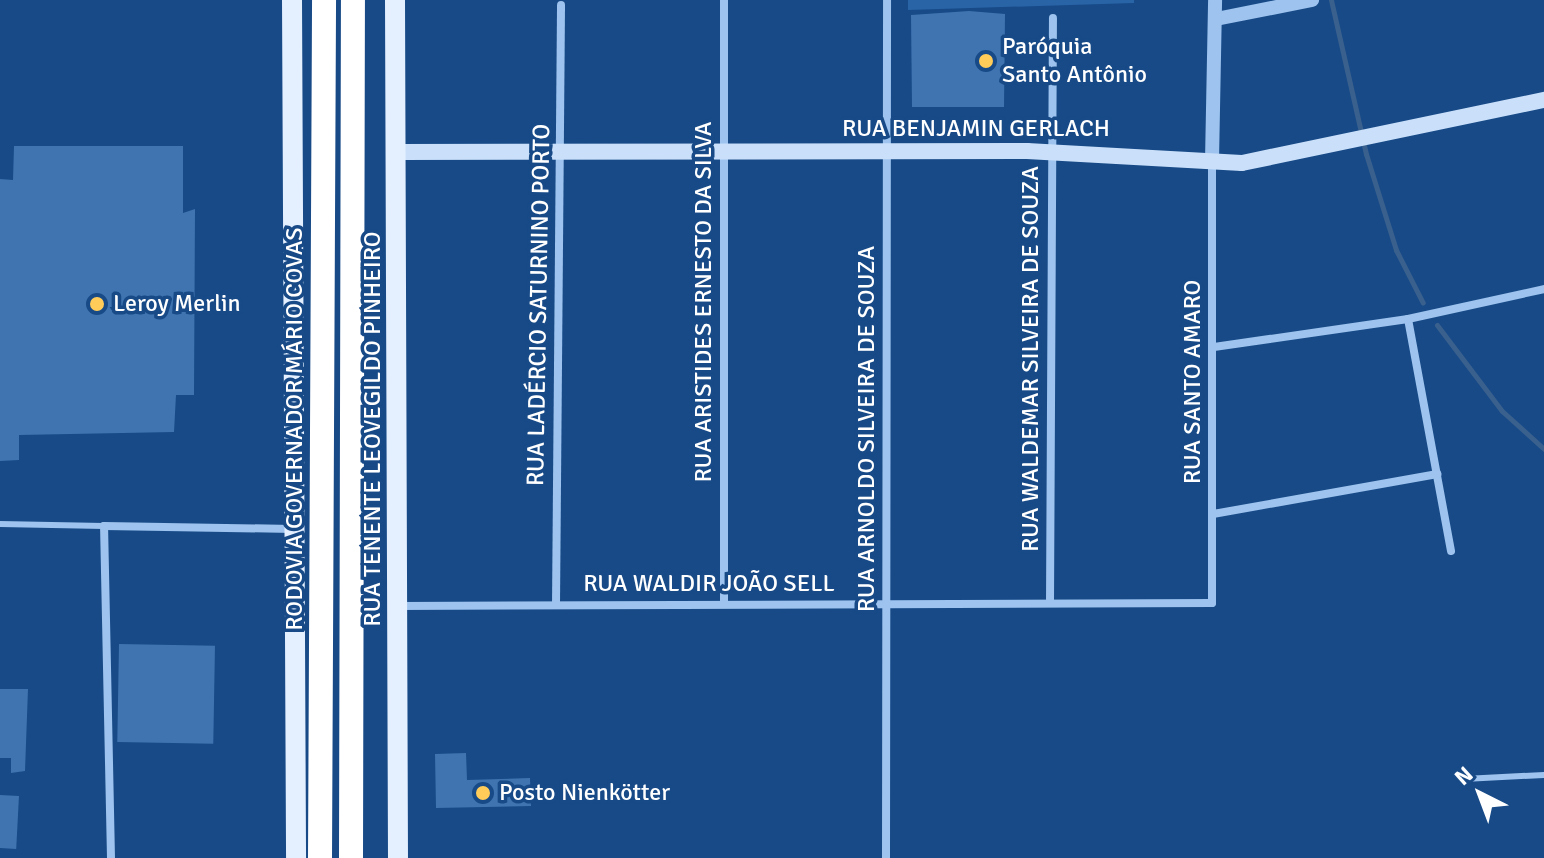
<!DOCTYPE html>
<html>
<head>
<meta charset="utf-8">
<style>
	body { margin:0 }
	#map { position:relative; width:1544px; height:858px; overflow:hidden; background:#174a87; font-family:Signika,sans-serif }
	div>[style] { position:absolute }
	.green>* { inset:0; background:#2964a6 }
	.stream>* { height:5px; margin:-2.5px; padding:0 2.5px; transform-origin:2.5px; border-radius:2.5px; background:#3a608d }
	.building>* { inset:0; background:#3f74b1; transform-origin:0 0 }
	.service>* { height:6px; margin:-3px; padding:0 3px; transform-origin:3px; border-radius:3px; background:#9dc3ee }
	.minor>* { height:8px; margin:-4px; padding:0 4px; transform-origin:4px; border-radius:4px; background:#9dc3ee }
	.tertiary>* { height:14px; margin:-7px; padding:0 7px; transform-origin:7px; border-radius:7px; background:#9dc3ee }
	.secondary>* { height:16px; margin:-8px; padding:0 8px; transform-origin:8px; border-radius:8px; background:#cae0fa }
	.primary>* { height:20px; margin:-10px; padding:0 10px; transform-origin:10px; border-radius:10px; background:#e4efff }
	.motorway>* { height:24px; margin:-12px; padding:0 12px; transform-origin:12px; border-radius:12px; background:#fff }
	.dots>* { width:22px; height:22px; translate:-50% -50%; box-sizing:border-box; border:4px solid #174a87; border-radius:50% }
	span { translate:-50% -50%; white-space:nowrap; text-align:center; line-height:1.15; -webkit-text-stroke:7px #174a87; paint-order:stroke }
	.poi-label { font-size:24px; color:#fff }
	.left { translate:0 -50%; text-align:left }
	.street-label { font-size:24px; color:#fff }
	.north { position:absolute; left:1440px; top:754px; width:80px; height:80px; -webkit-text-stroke:6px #174a87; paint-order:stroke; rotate:318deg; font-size:22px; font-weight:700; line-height:32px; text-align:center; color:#fff }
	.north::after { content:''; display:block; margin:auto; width:28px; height:36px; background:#fff; clip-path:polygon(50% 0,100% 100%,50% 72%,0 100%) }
</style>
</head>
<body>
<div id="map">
	<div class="green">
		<div style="clip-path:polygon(908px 0,1134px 0,1134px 3px,908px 10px)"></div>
	</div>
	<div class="stream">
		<div style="left:1331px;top:0;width:158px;rotate:77.2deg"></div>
		<div style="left:1366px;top:154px;width:101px;rotate:72.6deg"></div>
		<div style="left:1396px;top:250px;width:59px;rotate:63deg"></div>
		<div style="left:1437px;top:325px;width:108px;rotate:52.9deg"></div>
		<div style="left:1502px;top:411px;width:57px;rotate:42.1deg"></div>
	</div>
	<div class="building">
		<div style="clip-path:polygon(969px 11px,1005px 14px,1004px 107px,912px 107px,911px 15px)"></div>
		<div style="clip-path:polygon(14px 146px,183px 146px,183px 213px,195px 209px,194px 395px,176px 395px,174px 432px,19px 435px,19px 460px,0 461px,0 179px,13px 180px)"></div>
		<div style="left:119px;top:644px;width:96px;height:98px;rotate:1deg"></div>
		<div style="clip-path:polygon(0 689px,28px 689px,25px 771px,11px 773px,11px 758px,0 758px)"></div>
		<div style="clip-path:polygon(466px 753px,467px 780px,530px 778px,531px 806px,436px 808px,435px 754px)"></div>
		<div style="left:0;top:795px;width:19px;height:53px;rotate:3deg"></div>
	</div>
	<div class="service">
		<div style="left:0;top:524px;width:104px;rotate:1.1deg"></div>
		<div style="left:1464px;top:779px;width:80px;rotate:-2.9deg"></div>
	</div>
	<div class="minor">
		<div style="left:724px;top:0;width:604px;rotate:90deg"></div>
		<div style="left:1408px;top:319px;width:236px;rotate:79.5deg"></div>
		<div style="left:1214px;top:347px;width:196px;rotate:-8.2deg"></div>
		<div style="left:1408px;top:319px;width:139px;rotate:-12.4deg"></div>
		<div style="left:1213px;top:514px;width:228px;rotate:-10.1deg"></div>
		<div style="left:1050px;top:603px;width:585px;rotate:-89.71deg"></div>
		<div style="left:556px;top:605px;width:600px;rotate:-89.52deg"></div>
		<div style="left:399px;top:606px;width:813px;rotate:-0.21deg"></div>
		<div style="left:1212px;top:603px;width:442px;rotate:-90deg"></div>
		<div style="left:111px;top:858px;width:332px;rotate:-91.2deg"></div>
		<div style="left:104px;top:526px;width:189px;rotate:0.9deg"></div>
		<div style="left:886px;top:858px;width:858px;rotate:-89.93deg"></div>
	</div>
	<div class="tertiary">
		<div style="left:1216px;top:19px;width:98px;rotate:-11.2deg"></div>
		<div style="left:1212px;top:161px;width:161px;rotate:-88.9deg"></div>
	</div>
	<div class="secondary">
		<div style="left:399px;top:152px;width:628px;rotate:-0.09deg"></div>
		<div style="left:1027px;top:151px;width:215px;rotate:3.2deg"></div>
		<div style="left:1242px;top:163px;width:309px;rotate:-11.8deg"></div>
	</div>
	<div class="primary">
		<div style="left:292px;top:0;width:858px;rotate:89.73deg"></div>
		<div style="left:395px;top:0;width:858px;rotate:89.8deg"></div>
	</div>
	<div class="motorway">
		<div style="left:320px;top:858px;width:858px;rotate:-89.73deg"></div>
		<div style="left:351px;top:858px;width:858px;rotate:-89.87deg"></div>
	</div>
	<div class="dots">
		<div style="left:986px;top:61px;background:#ffcc5a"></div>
		<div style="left:97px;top:304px;background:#ffcc5a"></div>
		<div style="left:483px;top:793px;background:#ffcc5a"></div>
	</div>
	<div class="poi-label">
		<span class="left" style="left:1002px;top:61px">Paróquia<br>Santo Antônio</span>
		<span class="left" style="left:113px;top:304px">Leroy Merlin</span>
		<span class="left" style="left:499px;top:793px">Posto Nienkötter</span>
	</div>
	<div class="street-label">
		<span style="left:976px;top:129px">RUA BENJAMIN GERLACH</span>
		<span style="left:704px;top:302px;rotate:-90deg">RUA ARISTIDES ERNESTO DA SILVA</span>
		<span style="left:539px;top:305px;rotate:-89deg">RUA LADÉRCIO SATURNINO PORTO</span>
		<span style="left:1031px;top:359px;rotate:-90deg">RUA WALDEMAR SILVEIRA DE SOUZA</span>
		<span style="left:1193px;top:382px;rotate:-90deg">RUA SANTO AMARO</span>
		<span style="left:295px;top:429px;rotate:-90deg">RODOVIA GOVERNADOR MÁRIO COVAS</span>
		<span style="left:373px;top:429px;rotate:-90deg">RUA TENENTE LEOVEGILDO PINHEIRO</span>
		<span style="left:867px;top:429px;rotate:-90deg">RUA ARNOLDO SILVEIRA DE SOUZA</span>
		<span style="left:709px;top:584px">RUA WALDIR JOÃO SELL</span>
	</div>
	<div class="north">N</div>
</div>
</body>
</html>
